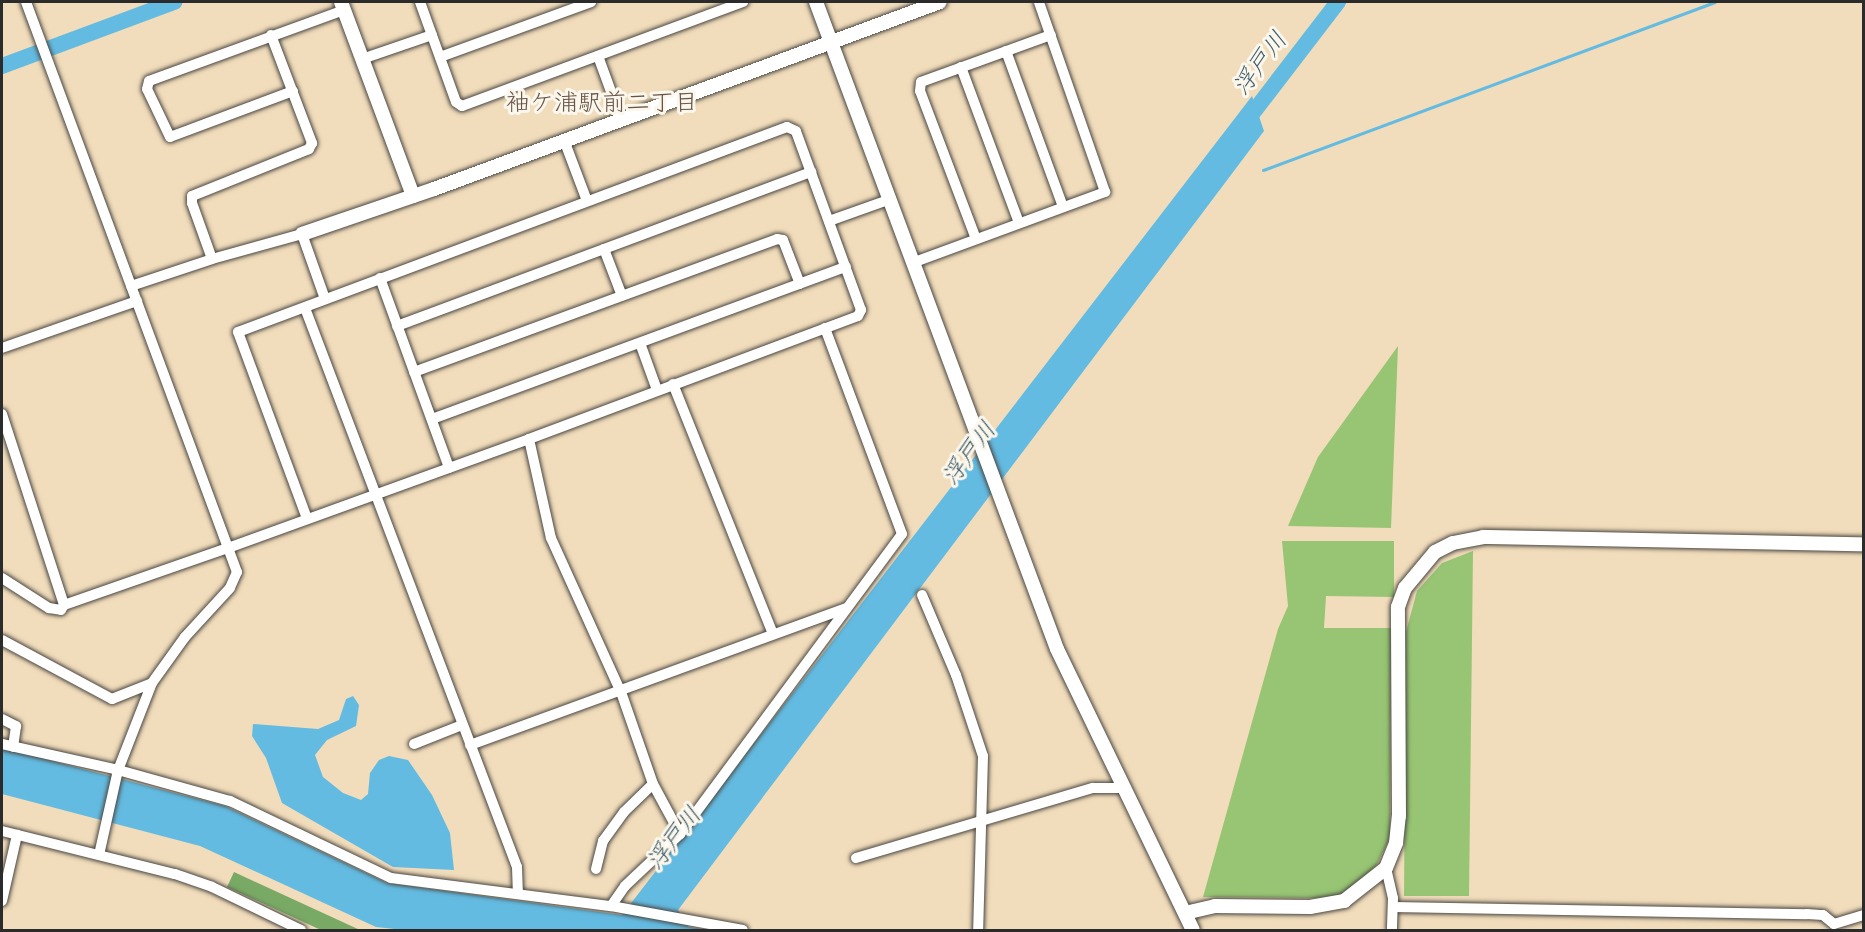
<!DOCTYPE html>
<html>
<head>
<meta charset="utf-8">
<style>
	body { margin:0 }
	#map { position:relative; width:1865px; height:932px; overflow:hidden; background:#f1dcbb; font-family:Mynerve,"Klee One",sans-serif }
	div>[style] { position:absolute }
	.green>* { inset:0; background:#97c573 }
	.forest>* { inset:0; background:#79aa65 }
	.water>* { inset:0; background:#64bbe1 }
	.stream>* { height:3px; margin:-1.5px; padding:0 1.5px; transform-origin:1.5px; border-radius:1.5px; background:#64bbe1 }
	.river>* { height:16px; margin:-8px; padding:0 8px; transform-origin:8px; border-radius:8px; background:#64bbe1 }
	.roads { filter:drop-shadow(0 0 2px #494641) drop-shadow(0 0 2px #494641) }
	.minor>* { height:10px; margin:-5px; padding:0 5px; transform-origin:5px; border-radius:5px; background:#fff }
	.tertiary>* { height:14px; margin:-7px; padding:0 7px; transform-origin:7px; border-radius:7px; background:#fff }
	span { translate:-50% -50%; white-space:nowrap; text-align:center; line-height:1.15; -webkit-text-stroke:6px #fbf7ec; paint-order:stroke }
	.water-label { font-size:24px; color:#3f5d6b; font-style:italic }
	.neighbourhood-label { font-size:24px; color:#685546 }
	.frame { position:absolute; inset:0; border:3px solid #2b2b2b; pointer-events:none }
</style>
</head>
<body>
<div id="map">
	<div class="green">
		<div style="clip-path:polygon(1398px 346px,1391px 528px,1288px 526px,1318px 457px)"></div>
		<div style="clip-path:polygon(1282px 541px,1394px 541px,1394px 597px,1326px 596px,1324px 628px,1391px 628px,1390px 838px,1376px 866px,1346px 894px,1317px 898px,1203px 897px,1278px 629px,1288px 606px)"></div>
		<div style="clip-path:polygon(1473px 551px,1469px 896px,1404px 896px,1406px 632px,1417px 591px,1442px 563px)"></div>
	</div>
	<div class="forest">
		<div style="clip-path:polygon(234px 872px,360px 930px,321px 930px,227px 887px)"></div>
	</div>
	<div class="water">
		<div style="clip-path:polygon(1252px 96px,1264px 131px,678px 910px,689px 927px,709px 930px,404px 930px,376px 927px,200px 846px,2px 794px,2px 748px,225px 806px,387px 883px,622px 915px)"></div>
		<div style="clip-path:polygon(353px 696px,359px 705px,356px 726px,327px 740px,315px 755px,323px 777px,343px 793px,361px 800px,368px 794px,370px 773px,379px 760px,389px 756px,408px 760px,432px 795px,450px 833px,454px 870px,393px 867px,282px 803px,266px 758px,252px 736px,253px 724px,318px 729px,339px 720px,346px 699px)"></div>
	</div>
	<div class="stream">
		<div style="left:1263px;top:170px;width:482px;rotate:-20.4deg"></div>
	</div>
	<div class="river">
		<div style="left:2px;top:66px;width:184px;rotate:-20.4deg"></div>
		<div style="left:1242px;top:127px;width:158px;rotate:-52.5deg"></div>
	</div>
	<div class="roads">
		<div class="minor">
			<div style="left:26px;top:2px;width:608px;rotate:69.69deg"></div>
			<div style="left:237px;top:572px;width:17px;rotate:114deg"></div>
			<div style="left:230px;top:588px;width:67px;rotate:132.6deg"></div>
			<div style="left:185px;top:637px;width:57px;rotate:125.7deg"></div>
			<div style="left:152px;top:683px;width:93px;rotate:111.3deg"></div>
			<div style="left:118px;top:770px;width:87px;rotate:102.6deg"></div>
			<div style="left:420px;top:2px;width:106px;rotate:70.2deg"></div>
			<div style="left:456px;top:102px;width:7px;rotate:34deg"></div>
			<div style="left:462px;top:106px;width:300px;rotate:-20.3deg"></div>
			<div style="left:271px;top:35px;width:116px;rotate:69.2deg"></div>
			<div style="left:312px;top:143px;width:7px;rotate:117deg"></div>
			<div style="left:309px;top:149px;width:126px;rotate:158.1deg"></div>
			<div style="left:192px;top:196px;width:7px;rotate:90deg"></div>
			<div style="left:192px;top:203px;width:59px;rotate:70.3deg"></div>
			<div style="left:212px;top:259px;width:93px;rotate:-15.5deg"></div>
			<div style="left:302px;top:234px;width:69px;rotate:70.5deg"></div>
			<div style="left:1006px;top:51px;width:166px;rotate:69.9deg"></div>
			<div style="left:598px;top:56px;width:67px;rotate:69.9deg"></div>
			<div style="left:440px;top:57px;width:161px;rotate:-20deg"></div>
			<div style="left:362px;top:59px;width:74px;rotate:-18.9deg"></div>
			<div style="left:961px;top:67px;width:166px;rotate:69.6deg"></div>
			<div style="left:293px;top:91px;width:131px;rotate:159.5deg"></div>
			<div style="left:170px;top:137px;width:53px;rotate:-115.6deg"></div>
			<div style="left:147px;top:89px;width:8px;rotate:-76deg"></div>
			<div style="left:149px;top:81px;width:208px;rotate:-20deg"></div>
			<div style="left:564px;top:140px;width:65px;rotate:69.3deg"></div>
			<div style="left:829px;top:221px;width:63px;rotate:-19.6deg"></div>
			<div style="left:976px;top:239px;width:158px;rotate:-110.7deg"></div>
			<div style="left:920px;top:91px;width:9px;rotate:-84deg"></div>
			<div style="left:921px;top:82px;width:138px;rotate:-19.9deg"></div>
			<div style="left:604px;top:249px;width:50px;rotate:69deg"></div>
			<div style="left:912px;top:263px;width:206px;rotate:-20.2deg"></div>
			<div style="left:1105px;top:192px;width:201px;rotate:-109.2deg"></div>
			<div style="left:380px;top:278px;width:202px;rotate:70deg"></div>
			<div style="left:131px;top:286px;width:85px;rotate:-18.4deg"></div>
			<div style="left:305px;top:308px;width:598px;rotate:69.23deg"></div>
			<div style="left:517px;top:867px;width:27px;rotate:88deg"></div>
			<div style="left:397px;top:326px;width:442px;rotate:-20.4deg"></div>
			<div style="left:640px;top:343px;width:50px;rotate:70.1deg"></div>
			<div style="left:2px;top:348px;width:143px;rotate:-19.2deg"></div>
			<div style="left:414px;top:372px;width:387px;rotate:-20.1deg"></div>
			<div style="left:777px;top:239px;width:6px;rotate:9deg"></div>
			<div style="left:783px;top:240px;width:47px;rotate:68.9deg"></div>
			<div style="left:673px;top:384px;width:269px;rotate:68.2deg"></div>
			<div style="left:2px;top:414px;width:201px;rotate:72deg"></div>
			<div style="left:432px;top:419px;width:441px;rotate:-20.2deg"></div>
			<div style="left:529px;top:439px;width:101px;rotate:77.5deg"></div>
			<div style="left:551px;top:538px;width:169px;rotate:65.6deg"></div>
			<div style="left:621px;top:692px;width:97px;rotate:70.8deg"></div>
			<div style="left:653px;top:784px;width:57px;rotate:61.6deg"></div>
			<div style="left:2px;top:578px;width:56px;rotate:32.6deg"></div>
			<div style="left:49px;top:608px;width:12px;rotate:9deg"></div>
			<div style="left:61px;top:610px;width:6px;rotate:-59deg"></div>
			<div style="left:64px;top:605px;width:174px;rotate:-19.2deg"></div>
			<div style="left:228px;top:548px;width:320px;rotate:-19.9deg"></div>
			<div style="left:529px;top:439px;width:351px;rotate:-20.5deg"></div>
			<div style="left:858px;top:316px;width:7px;rotate:-63deg"></div>
			<div style="left:861px;top:310px;width:190px;rotate:-110deg"></div>
			<div style="left:796px;top:131px;width:10px;rotate:-156deg"></div>
			<div style="left:787px;top:127px;width:586px;rotate:159.52deg"></div>
			<div style="left:238px;top:332px;width:199px;rotate:69.7deg"></div>
			<div style="left:922px;top:595px;width:87px;rotate:67deg"></div>
			<div style="left:956px;top:675px;width:85px;rotate:71.6deg"></div>
			<div style="left:983px;top:756px;width:174px;rotate:91.6deg"></div>
			<div style="left:2px;top:640px;width:125px;rotate:28.2deg"></div>
			<div style="left:112px;top:699px;width:43px;rotate:-21.8deg"></div>
			<div style="left:2px;top:719px;width:16px;rotate:27deg"></div>
			<div style="left:16px;top:726px;width:21px;rotate:98deg"></div>
			<div style="left:2px;top:744px;width:119px;rotate:12.6deg"></div>
			<div style="left:118px;top:770px;width:116px;rotate:15.5deg"></div>
			<div style="left:230px;top:801px;width:178px;rotate:25.6deg"></div>
			<div style="left:391px;top:878px;width:222px;rotate:7.3deg"></div>
			<div style="left:611px;top:906px;width:134px;rotate:10.3deg"></div>
			<div style="left:414px;top:744px;width:52px;rotate:-21.6deg"></div>
			<div style="left:470px;top:745px;width:400px;rotate:-20deg"></div>
			<div style="left:2px;top:831px;width:178px;rotate:14deg"></div>
			<div style="left:175px;top:874px;width:39px;rotate:19deg"></div>
			<div style="left:212px;top:887px;width:99px;rotate:25.8deg"></div>
			<div style="left:856px;top:858px;width:247px;rotate:-16.5deg"></div>
			<div style="left:1093px;top:788px;width:30px"></div>
			<div style="left:1386px;top:868px;width:31px;rotate:77deg"></div>
			<div style="left:1393px;top:898px;width:32px;rotate:92deg"></div>
			<div style="left:596px;top:869px;width:29px;rotate:-76deg"></div>
			<div style="left:603px;top:841px;width:36px;rotate:-54deg"></div>
			<div style="left:624px;top:812px;width:40px;rotate:-44deg"></div>
			<div style="left:2px;top:901px;width:68px;rotate:-77.2deg"></div>
			<div style="left:611px;top:906px;width:24px;rotate:-55deg"></div>
			<div style="left:625px;top:886px;width:76px;rotate:-43.4deg"></div>
			<div style="left:680px;top:834px;width:373px;rotate:-53.5deg"></div>
			<div style="left:902px;top:534px;width:220px;rotate:-110.5deg"></div>
			<div style="left:1393px;top:907px;width:414px;rotate:1deg"></div>
			<div style="left:1807px;top:914px;width:16px;rotate:4deg"></div>
			<div style="left:1823px;top:915px;width:14px;rotate:39deg"></div>
			<div style="left:1834px;top:924px;width:31px;rotate:-17deg"></div>
		</div>
		<div class="tertiary">
			<div style="left:341px;top:2px;width:207px;rotate:69.6deg"></div>
			<div style="left:816px;top:2px;width:690px;rotate:69.57deg"></div>
			<div style="left:1057px;top:649px;width:312px;rotate:64.2deg"></div>
			<div style="left:302px;top:234px;width:139px;rotate:-18.8deg"></div>
			<div style="left:434px;top:189px;width:539px;rotate:-20.28deg"></div>
			<div style="left:1185px;top:913px;width:31px;rotate:-13deg"></div>
			<div style="left:1215px;top:906px;width:95px;rotate:0.6deg"></div>
			<div style="left:1310px;top:907px;width:35px;rotate:-10deg"></div>
			<div style="left:1344px;top:901px;width:53px;rotate:-38.2deg"></div>
			<div style="left:1386px;top:868px;width:27px;rotate:-68deg"></div>
			<div style="left:1396px;top:843px;width:27px;rotate:-84deg"></div>
			<div style="left:1399px;top:816px;width:209px;rotate:-90.3deg"></div>
			<div style="left:1398px;top:607px;width:20px;rotate:-70deg"></div>
			<div style="left:1405px;top:588px;width:47px;rotate:-50.2deg"></div>
			<div style="left:1435px;top:552px;width:20px;rotate:-27deg"></div>
			<div style="left:1453px;top:543px;width:31px;rotate:-11deg"></div>
			<div style="left:1483px;top:537px;width:381px;rotate:1.1deg"></div>
		</div>
	</div>
	<div class="water-label">
		<span style="left:1261px;top:64px;rotate:-53deg">浮戸川</span>
		<span style="left:970px;top:454px;rotate:-53deg">浮戸川</span>
		<span style="left:675px;top:839px;rotate:-52deg">浮戸川</span>
	</div>
	<div class="neighbourhood-label">
		<span style="left:602px;top:104px">袖ケ浦駅前二丁目</span>
	</div>
	<div class="frame"></div>
</div>
</body>
</html>
